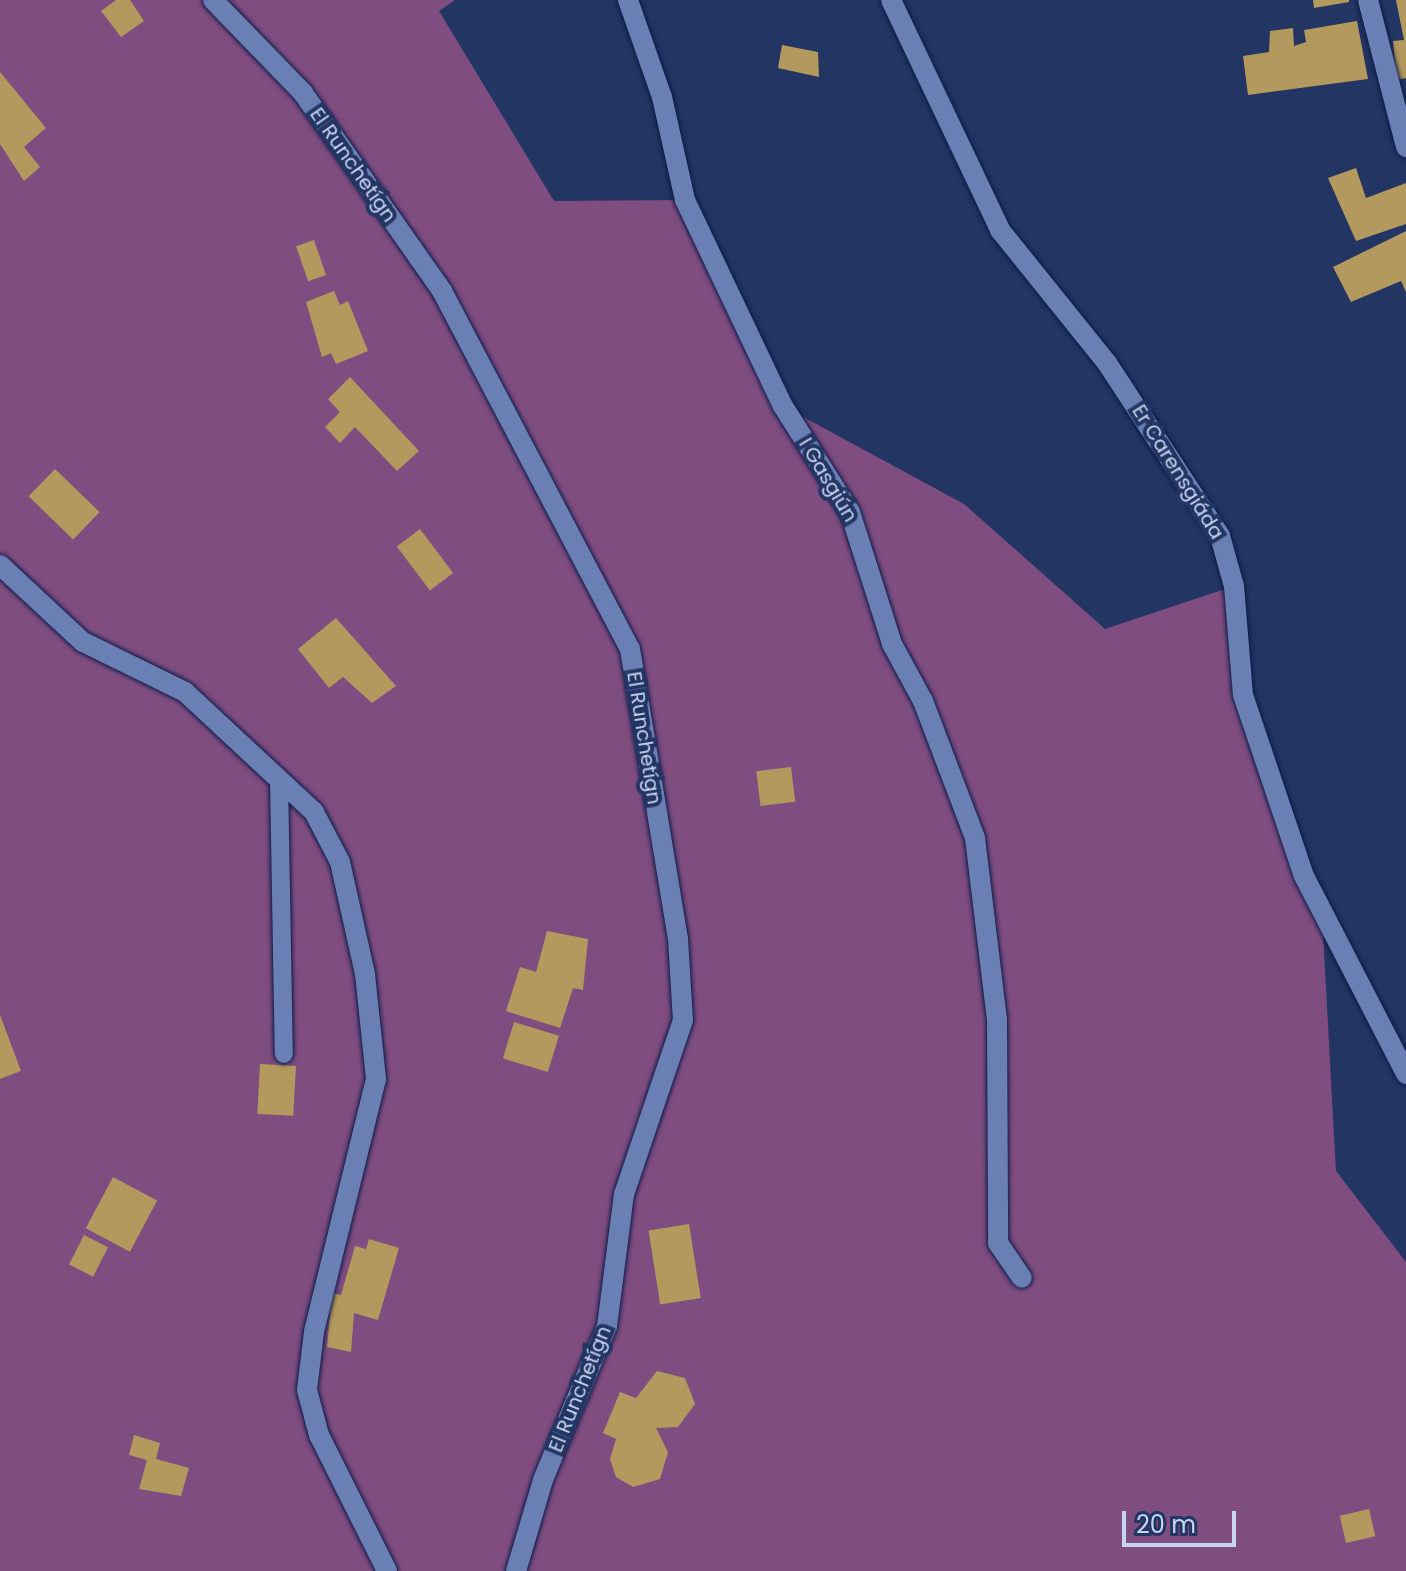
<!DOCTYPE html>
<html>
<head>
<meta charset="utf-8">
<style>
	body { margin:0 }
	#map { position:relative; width:1406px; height:1571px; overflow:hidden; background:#233563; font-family:Poppins,sans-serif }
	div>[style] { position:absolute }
	.green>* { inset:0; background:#804d81 }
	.building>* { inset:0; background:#b3995d; transform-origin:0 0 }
	.roads { filter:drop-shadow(0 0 2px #0c1b46) drop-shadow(0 0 2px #0c1b46) }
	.service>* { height:18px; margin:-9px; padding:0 9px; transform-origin:9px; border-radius:9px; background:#6a80b4 }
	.minor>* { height:20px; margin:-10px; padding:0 10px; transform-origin:10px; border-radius:10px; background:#6a80b4 }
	span { translate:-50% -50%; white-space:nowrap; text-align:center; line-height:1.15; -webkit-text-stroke:8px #233563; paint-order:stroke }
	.street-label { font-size:20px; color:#c8d5f1 }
	.scale { position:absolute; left:1122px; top:1511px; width:114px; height:36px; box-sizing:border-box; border:4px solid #c8d5f1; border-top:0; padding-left:10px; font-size:24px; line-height:28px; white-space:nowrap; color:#c8d5f1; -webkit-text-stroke:6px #233563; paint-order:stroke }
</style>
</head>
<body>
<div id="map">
	<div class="green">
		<div style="clip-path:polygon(0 0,455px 0,439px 11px,554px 201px,685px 200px,783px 406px,964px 504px,1105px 629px,1234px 586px,1238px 669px,1322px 915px,1336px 1171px,1406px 1262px,1406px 1571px,0 1571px)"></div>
	</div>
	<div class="building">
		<div style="clip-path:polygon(116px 0,130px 0,144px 21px,121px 37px,101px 11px)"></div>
		<div style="clip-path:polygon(1313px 0,1349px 0,1349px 2px,1314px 8px)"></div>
		<div style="clip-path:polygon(1396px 0,1406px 0,1406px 78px,1396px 80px,1393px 41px,1404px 40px)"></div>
		<div style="clip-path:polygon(1357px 21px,1368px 79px,1248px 95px,1243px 56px,1269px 52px,1270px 31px,1293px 28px,1294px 46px,1306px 42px,1304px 30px)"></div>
		<div style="clip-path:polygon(782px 45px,818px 52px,819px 77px,778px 68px)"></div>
		<div style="clip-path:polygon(0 72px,46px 128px,24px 147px,40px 167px,24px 181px,0 144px)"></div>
		<div style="clip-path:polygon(1356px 168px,1366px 198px,1406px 183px,1406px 224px,1356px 241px,1328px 178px)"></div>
		<div style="clip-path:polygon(1406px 231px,1406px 292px,1401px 281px,1351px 302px,1333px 267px)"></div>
		<div style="left:314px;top:240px;width:37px;height:19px;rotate:71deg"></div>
		<div style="clip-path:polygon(334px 291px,340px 305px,348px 301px,368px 351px,336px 364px,331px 353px,322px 357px,306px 302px)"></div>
		<div style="clip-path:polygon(350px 377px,419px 451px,397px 471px,355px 427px,340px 443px,325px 427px,340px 412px,328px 399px)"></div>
		<div style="left:55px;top:469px;width:62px;height:38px;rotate:44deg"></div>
		<div style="left:420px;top:529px;width:55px;height:29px;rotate:53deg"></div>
		<div style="clip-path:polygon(336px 618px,396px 686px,372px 703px,343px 677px,329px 688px,298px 649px)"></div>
		<div style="left:791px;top:767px;width:35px;height:35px;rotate:83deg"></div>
		<div style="clip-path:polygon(547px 931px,588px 939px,583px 990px,573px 988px,560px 1028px,506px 1011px,520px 967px,536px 972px)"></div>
		<div style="clip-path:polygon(0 1015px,21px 1071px,0 1079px)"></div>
		<div style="left:514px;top:1022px;width:47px;height:38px;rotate:17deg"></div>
		<div style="left:260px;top:1064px;width:36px;height:50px;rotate:3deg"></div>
		<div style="left:113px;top:1177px;width:50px;height:58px;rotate:28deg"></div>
		<div style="left:689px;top:1224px;width:75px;height:41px;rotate:81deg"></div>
		<div style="left:84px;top:1235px;width:27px;height:33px;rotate:27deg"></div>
		<div style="clip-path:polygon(369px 1239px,399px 1248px,378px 1320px,354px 1313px,351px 1352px,327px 1347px,332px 1293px,341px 1295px,355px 1246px,366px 1249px)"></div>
		<div style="clip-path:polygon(657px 1371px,685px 1378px,695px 1404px,678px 1427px,656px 1428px,668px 1452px,660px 1479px,633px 1487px,616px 1477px,610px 1459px,616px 1439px,603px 1433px,620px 1392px,636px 1398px)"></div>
		<div style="clip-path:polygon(134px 1435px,160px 1443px,156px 1459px,189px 1468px,181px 1496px,139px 1489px,147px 1460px,129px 1455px)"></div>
		<div style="left:1369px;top:1509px;width:28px;height:30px;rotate:77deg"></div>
	</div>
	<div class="roads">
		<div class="service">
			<div style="left:279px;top:779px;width:275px;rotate:89deg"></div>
		</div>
		<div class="minor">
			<div style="left:213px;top:0;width:129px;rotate:45.9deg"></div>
			<div style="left:303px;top:93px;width:242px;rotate:54.9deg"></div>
			<div style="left:442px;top:291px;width:404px;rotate:62.3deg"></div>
			<div style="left:630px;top:649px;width:294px;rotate:80.6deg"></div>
			<div style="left:678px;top:939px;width:81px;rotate:86.5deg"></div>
			<div style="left:683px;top:1020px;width:184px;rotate:108.7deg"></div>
			<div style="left:624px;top:1194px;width:133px;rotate:97.3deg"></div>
			<div style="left:607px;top:1326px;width:167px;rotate:112.6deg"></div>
			<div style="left:543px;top:1480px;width:95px;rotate:106.5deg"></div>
			<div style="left:628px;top:0;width:103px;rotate:70.7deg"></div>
			<div style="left:662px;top:97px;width:106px;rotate:77.4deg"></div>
			<div style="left:685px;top:200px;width:228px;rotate:64.6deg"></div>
			<div style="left:783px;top:406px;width:125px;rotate:57.7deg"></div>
			<div style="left:850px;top:512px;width:139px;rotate:72.3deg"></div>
			<div style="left:892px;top:644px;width:65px;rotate:61.5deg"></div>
			<div style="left:923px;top:701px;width:147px;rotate:69.2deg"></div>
			<div style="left:975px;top:838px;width:182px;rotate:83.1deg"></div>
			<div style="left:997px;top:1019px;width:224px;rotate:89.7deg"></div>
			<div style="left:998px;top:1243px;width:42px;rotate:55.6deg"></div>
			<div style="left:891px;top:0;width:255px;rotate:64.6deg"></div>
			<div style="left:1000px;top:230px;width:171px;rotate:51.2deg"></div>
			<div style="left:1107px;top:363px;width:207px;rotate:56.8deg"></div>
			<div style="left:1220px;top:536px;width:52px;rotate:74.4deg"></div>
			<div style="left:1234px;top:586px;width:109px;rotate:85.3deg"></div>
			<div style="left:1243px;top:695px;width:191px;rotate:71.4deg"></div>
			<div style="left:1304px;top:876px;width:223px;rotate:62.7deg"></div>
			<div style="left:1368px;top:0;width:152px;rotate:75.5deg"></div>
			<div style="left:0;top:565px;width:113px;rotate:42.9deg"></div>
			<div style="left:83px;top:642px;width:114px;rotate:26.1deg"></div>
			<div style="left:185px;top:692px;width:176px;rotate:42.9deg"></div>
			<div style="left:314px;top:812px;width:56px;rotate:62.5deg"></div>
			<div style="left:340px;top:862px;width:115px;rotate:77.4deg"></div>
			<div style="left:365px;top:974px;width:106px;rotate:84deg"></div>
			<div style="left:376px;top:1079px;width:260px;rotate:103.8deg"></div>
			<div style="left:314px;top:1332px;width:58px;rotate:96.9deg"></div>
			<div style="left:307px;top:1390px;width:47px;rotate:75.1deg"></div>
			<div style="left:319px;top:1435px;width:152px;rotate:63.4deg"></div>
		</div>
	</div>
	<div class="street-label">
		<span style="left:353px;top:165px;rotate:55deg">El Runchetígn</span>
		<span style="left:1178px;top:472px;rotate:58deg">Er Carensgiáda</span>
		<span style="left:828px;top:480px;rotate:59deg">I Gasgiún</span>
		<span style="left:644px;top:738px;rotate:81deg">El Runchetígn</span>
		<span style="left:580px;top:1389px;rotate:-68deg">El Runchetígn</span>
	</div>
	<div class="scale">20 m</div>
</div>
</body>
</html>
